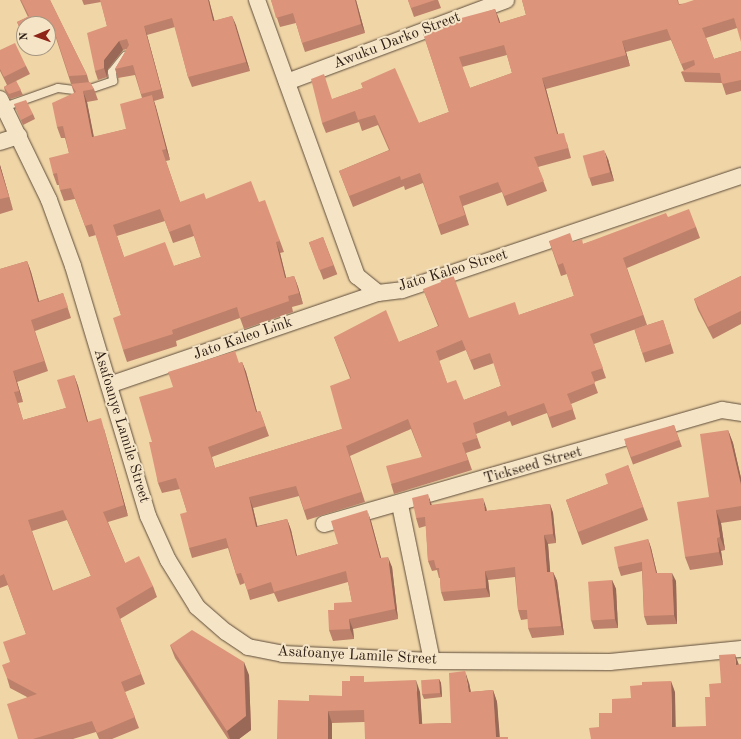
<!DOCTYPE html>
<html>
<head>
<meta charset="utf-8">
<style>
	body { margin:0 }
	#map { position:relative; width:741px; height:739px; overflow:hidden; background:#f0d5a7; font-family:"Old Standard TT",serif }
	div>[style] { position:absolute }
	.roads { filter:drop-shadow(0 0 1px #5e4d3b) drop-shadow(0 0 1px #5e4d3b) }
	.service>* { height:8px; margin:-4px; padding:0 4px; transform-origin:4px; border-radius:4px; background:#f5e4c6 }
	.minor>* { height:16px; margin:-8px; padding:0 8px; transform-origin:8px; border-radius:8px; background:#f5e4c6 }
	.wall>* { inset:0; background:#bd806a; transform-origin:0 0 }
	.shaded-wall>* { inset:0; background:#9a6856 }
	.building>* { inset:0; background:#dc957b; transform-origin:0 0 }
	span { translate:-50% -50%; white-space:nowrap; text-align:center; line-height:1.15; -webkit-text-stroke:4px #f5e4c6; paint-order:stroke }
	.street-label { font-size:15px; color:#2e2017 }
	.north { position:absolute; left:16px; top:16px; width:40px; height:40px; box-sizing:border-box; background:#f5e4c6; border:1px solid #a59680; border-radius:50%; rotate:268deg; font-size:11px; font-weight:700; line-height:16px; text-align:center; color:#2e2017 }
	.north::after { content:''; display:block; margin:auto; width:14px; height:18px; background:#8f2418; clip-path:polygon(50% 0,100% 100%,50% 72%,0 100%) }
</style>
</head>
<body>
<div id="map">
	<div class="roads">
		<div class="service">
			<div style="left:4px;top:107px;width:57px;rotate:-19.4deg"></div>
			<div style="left:58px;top:88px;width:26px;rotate:7deg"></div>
			<div style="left:84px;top:91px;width:31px;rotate:-19deg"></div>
			<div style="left:113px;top:81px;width:9px;rotate:-96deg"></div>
			<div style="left:112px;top:72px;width:21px;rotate:-51deg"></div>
		</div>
		<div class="minor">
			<div style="left:257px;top:0;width:294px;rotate:70.1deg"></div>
			<div style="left:357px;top:276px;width:27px;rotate:39deg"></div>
			<div style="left:287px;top:82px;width:234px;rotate:-20.5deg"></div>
			<div style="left:0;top:99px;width:112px;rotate:64.1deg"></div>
			<div style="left:49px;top:200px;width:70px;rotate:70deg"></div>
			<div style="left:73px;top:266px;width:261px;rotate:73.3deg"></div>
			<div style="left:148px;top:516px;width:48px;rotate:65.6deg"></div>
			<div style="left:168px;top:560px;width:55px;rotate:58.3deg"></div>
			<div style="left:197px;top:607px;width:38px;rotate:41deg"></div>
			<div style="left:226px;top:632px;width:27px;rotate:34deg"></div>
			<div style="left:248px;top:647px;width:36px;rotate:11deg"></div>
			<div style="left:283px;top:654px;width:149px;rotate:2.7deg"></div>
			<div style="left:432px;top:661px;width:178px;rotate:0.3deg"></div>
			<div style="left:610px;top:662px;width:132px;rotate:-5.7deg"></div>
			<div style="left:0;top:142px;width:20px;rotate:-18deg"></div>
			<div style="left:109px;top:385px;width:284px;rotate:-18.9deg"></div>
			<div style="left:378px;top:293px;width:24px;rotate:-7deg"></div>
			<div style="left:402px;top:290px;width:358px;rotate:-18.6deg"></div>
			<div style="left:400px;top:505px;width:159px;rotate:78.4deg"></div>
			<div style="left:324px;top:524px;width:414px;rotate:-16deg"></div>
			<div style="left:722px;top:410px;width:19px;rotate:9deg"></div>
		</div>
	</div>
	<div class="wall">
		<div style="clip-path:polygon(evenodd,20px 0,50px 0,87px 75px,89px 82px,94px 89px,98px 100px,87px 102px,94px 137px,126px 129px,142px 98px,135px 75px,118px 78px,115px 69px,127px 49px,123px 50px,108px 69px,107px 77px,98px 80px,95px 71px,107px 26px,101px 2px,84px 5px,82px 0,209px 0,214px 21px,232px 16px,250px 71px,192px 87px,188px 77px,175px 27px,147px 35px,164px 98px,154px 101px,170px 160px,166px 161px,180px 202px,206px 199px,259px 202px,280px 241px,284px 252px,280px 253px,286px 278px,294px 276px,298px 287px,303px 304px,292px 307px,293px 312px,244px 329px,240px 318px,176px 341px,177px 346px,127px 362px,123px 350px,121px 315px,96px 235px,89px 237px,75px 199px,64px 201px,60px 190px,59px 185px,57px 185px,53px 174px,69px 153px,65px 138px,61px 138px,57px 127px,74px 93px,55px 35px,48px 38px,48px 24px,24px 24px,24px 38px,17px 22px,28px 17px,20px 0,165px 221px,173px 243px,194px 236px,201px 257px,174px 266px,124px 257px,117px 236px,165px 221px)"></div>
		<div style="clip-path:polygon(271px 0,356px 0,365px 33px,305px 52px,302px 43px,296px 23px,280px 27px)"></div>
		<div style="clip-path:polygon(408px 0,438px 0,441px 8px,414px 17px)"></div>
		<div style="clip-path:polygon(evenodd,522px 0,678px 0,679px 4px,741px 0,737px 28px,706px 38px,714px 59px,741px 51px,741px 91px,726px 95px,722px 83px,685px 82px,681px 72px,684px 71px,671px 40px,626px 52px,630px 66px,546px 89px,558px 134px,567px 143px,571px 158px,538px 167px,547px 191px,507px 206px,502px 192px,463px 206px,469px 225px,441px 235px,423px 183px,405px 190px,404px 186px,353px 207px,339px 171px,389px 150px,378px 125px,362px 131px,359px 122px,326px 133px,322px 123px,333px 99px,363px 88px,361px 83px,419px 123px,449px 112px,423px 33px,495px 9px,500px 23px,526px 15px,522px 0,507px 55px,512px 73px,470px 88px,462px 67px,507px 55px)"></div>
		<div style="clip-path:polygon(0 50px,26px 66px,30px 74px,16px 81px,23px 95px,10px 99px,5px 91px,4px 87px,7px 85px,0 71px)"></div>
		<div style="clip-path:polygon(14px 104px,33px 114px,35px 119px,23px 125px)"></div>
		<div style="clip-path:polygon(608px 159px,614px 181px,592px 186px,589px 177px)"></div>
		<div style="clip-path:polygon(0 165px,13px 210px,0 214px)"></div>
		<div style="clip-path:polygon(evenodd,668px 217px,696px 227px,700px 238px,627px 268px,647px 325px,594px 344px,606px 378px,594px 382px,598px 393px,571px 404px,576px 419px,552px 428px,547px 413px,512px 426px,510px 421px,476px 434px,481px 448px,466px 453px,472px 470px,394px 494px,391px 484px,422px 457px,411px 429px,350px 456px,365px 502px,307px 520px,299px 496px,253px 508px,257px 526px,287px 519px,291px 530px,297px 556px,338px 544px,371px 521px,381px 558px,392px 567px,398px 619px,353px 629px,354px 639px,333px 641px,329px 630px,334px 610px,352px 602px,348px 582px,278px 602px,274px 593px,250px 600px,245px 583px,240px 585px,236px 574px,228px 548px,192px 558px,189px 548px,187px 512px,180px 489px,162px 493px,158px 483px,152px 442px,173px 387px,242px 362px,246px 372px,257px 412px,260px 411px,269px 436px,212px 457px,215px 468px,342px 429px,350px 378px,334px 337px,399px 342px,438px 326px,423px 289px,469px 318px,519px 315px,574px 296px,567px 274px,561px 276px,549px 241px,573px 242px,583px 244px,668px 217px,466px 350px,474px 370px,494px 363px,501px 386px,464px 400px,447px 383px,439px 361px,466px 350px)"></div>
		<div style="left:323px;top:237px;width:40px;height:15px;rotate:69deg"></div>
		<div style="clip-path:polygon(evenodd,27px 261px,31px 272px,39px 301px,63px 293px,71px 318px,35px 331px,48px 371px,17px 382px,23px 402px,18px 403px,23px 420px,66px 408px,74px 375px,78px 386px,88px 422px,104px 429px,128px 516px,108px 522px,125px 563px,153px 586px,157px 597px,120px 619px,145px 684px,125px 692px,139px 728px,112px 739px,99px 739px,96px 732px,73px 739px,18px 739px,27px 697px,10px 688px,7px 678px,10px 662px,26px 634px,8px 585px,0 588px,0 269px,27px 261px,67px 520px,91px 576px,53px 591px,32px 531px,67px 520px)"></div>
		<div style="clip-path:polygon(741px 276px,741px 324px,713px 339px,698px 310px,694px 299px)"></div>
		<div style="left:663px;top:320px;width:35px;height:30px;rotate:72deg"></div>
		<div style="left:674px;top:425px;width:23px;height:52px;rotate:70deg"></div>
		<div style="clip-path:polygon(728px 430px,733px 443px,741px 478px,741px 520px,721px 523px,725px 550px,721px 551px,723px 565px,690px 570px,685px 557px,709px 497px)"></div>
		<div style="clip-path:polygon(628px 465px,648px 520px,582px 545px,566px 500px,608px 484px)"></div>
		<div style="clip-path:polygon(431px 503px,432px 505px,486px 507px,487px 511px,550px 504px,553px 513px,556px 543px,548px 544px,550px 572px,553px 572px,557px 581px,564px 635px,532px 638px,528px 628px,528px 619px,521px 620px,518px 610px,515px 577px,488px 580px,490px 597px,444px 601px,441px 592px,440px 578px,439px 578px,437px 570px,432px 571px,428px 561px,426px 526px,419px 528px,416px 518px)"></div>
		<div style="clip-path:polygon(648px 539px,651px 548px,657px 573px,676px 581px,677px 624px,647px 625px,644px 616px,642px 571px,621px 576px,618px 567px)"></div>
		<div style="clip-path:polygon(612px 580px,616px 589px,618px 628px,594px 629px,591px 620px)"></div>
		<div style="clip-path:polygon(170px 645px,249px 675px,251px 730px,239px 739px,228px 739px,175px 658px)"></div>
		<div style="clip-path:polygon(439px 679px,441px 683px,442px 697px,424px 699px,422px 694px)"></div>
		<div style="clip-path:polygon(366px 682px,420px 692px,422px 724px,451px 723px,469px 683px,471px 692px,493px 690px,497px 702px,499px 737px,364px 722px,332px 723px,309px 701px,342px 696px)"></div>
	</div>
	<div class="shaded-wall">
		<div style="clip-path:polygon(208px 0,209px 0,217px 30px,213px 21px)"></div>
		<div style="clip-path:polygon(355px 0,356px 0,365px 33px,361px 24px)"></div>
		<div style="clip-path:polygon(495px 9px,499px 19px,503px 33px,499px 23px)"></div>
		<div style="clip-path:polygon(232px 16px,236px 25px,250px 71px,246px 62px)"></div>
		<div style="clip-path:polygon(144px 26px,147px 35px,164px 98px,161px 89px)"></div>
		<div style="clip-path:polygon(119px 41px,123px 50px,108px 69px,107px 77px,104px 68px,104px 60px)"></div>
		<div style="clip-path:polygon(622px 41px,626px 52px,630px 66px,626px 55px)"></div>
		<div style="clip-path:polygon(542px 78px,546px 89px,561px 145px,557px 134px)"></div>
		<div style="clip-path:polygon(83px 91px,87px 102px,96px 149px,92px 137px)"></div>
		<div style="clip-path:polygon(152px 95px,156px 107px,170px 160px,166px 149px)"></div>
		<div style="clip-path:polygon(604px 150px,608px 159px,614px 181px,610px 172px)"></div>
		<div style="clip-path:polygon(0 165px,13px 210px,9px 197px,0 168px)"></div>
		<div style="clip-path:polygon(276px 242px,280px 253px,289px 289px,285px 278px)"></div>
		<div style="clip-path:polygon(27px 261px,31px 272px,42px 312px,38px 302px)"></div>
		<div style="clip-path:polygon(294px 276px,298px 287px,303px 304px,299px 293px)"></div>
		<div style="clip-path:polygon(242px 362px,246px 372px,260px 423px,256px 412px)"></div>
		<div style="clip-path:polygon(13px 371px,17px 382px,23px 402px,19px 391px)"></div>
		<div style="clip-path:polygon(74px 375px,78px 386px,91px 433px,87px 422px)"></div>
		<div style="clip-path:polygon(101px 418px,104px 429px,128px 516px,124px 505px)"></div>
		<div style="clip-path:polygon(728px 430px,733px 443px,741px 478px,741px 485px)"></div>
		<div style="clip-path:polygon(428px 494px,431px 503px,434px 514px,430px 505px)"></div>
		<div style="clip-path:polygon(249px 497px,253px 508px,260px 537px,256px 527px)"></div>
		<div style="clip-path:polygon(483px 498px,486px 507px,488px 520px,485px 511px)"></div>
		<div style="clip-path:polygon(550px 504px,553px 513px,556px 543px,553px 534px)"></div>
		<div style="clip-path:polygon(367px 510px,371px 521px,384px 569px,380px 558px)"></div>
		<div style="clip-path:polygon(716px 510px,721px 523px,725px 550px,720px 537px)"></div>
		<div style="clip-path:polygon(287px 519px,291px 530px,299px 566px,296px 556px)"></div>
		<div style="clip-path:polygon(544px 535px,548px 544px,551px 582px,547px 572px)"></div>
		<div style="clip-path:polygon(717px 538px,721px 551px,723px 565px,719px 552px)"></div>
		<div style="clip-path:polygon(648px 539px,651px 548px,659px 582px,656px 573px)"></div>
		<div style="clip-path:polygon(388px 557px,392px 567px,398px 619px,395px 609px)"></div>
		<div style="clip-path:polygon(485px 571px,488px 580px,490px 597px,486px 588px)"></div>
		<div style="clip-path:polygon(553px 572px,557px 581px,564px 635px,561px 626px)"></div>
		<div style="clip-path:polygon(672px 573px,676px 581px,677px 624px,674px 615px)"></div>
		<div style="clip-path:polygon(612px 580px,616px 589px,618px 628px,615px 619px)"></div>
		<div style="clip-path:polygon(349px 619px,353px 629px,354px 639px,350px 629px)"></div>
		<div style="clip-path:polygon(735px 654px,739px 665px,736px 665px)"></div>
		<div style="clip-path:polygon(244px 662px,249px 675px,251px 730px,239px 739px,230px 739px,227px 731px)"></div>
		<div style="clip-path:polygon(465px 671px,469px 683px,473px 704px,469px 692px)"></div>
		<div style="clip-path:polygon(439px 679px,441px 683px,442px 697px,440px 693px)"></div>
		<div style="clip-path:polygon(416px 680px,420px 692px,423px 735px,419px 724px)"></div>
		<div style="clip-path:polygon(671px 681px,675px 692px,676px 738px,672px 727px)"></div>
		<div style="clip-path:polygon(493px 690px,497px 702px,500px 739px,496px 737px)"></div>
		<div style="clip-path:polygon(328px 711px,332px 723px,332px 739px,328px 739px)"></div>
	</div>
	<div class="building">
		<div style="clip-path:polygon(21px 0,50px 0,87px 75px,69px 76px,53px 27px,48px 29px,48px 24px,24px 24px,24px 36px,17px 22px,29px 16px)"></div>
		<div style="clip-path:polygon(100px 0,208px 0,213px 21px,232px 16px,246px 62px,188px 77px,172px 18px,144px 26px,161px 89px,141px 94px,133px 65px,115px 69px,129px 45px,127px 39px,119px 41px,104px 60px,104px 68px,95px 71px,87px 33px,107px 26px)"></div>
		<div style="clip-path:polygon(271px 0,355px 0,361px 24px,302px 43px,293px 13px,276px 18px)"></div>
		<div style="clip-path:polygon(408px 0,435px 0,411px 8px)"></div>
		<div style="clip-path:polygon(evenodd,522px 0,677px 0,679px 5px,694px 0,741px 0,741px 42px,734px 18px,702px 28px,714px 59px,741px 51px,741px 80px,722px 84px,720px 73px,681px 72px,695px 65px,694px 60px,681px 64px,667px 29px,622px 41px,626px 55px,542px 78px,557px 134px,564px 133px,568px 148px,534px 157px,544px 181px,504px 196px,498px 182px,459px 196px,465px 215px,438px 225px,420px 173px,401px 180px,400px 176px,349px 196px,339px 171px,390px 150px,375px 115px,358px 120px,355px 111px,322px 123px,311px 79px,324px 74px,332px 99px,363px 88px,361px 83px,395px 68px,419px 123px,449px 112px,423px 33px,438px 27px,439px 24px,495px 9px,499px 23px,526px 15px,522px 0,504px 45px,512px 73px,470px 88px,459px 57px,504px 45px)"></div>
		<div style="clip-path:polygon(15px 43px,26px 66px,4px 77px,0 69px,0 50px)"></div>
		<div style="clip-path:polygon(16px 81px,21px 90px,9px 94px,4px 87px)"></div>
		<div style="clip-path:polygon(evenodd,90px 82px,94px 89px,83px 91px,92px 137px,126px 129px,120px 104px,152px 95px,166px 149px,162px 150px,180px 202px,204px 193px,206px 199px,251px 181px,259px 202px,265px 200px,280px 241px,276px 242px,285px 278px,294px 276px,299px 293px,288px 296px,289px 301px,240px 318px,237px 307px,172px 330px,173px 334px,123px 350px,113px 318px,121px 315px,92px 224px,85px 226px,71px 188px,60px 190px,57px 173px,53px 174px,49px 158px,69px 153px,63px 126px,57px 127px,52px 103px,76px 92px,71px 84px,90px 82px,160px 209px,169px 232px,190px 224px,201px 257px,174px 266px,165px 242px,124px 257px,113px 225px,160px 209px)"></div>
		<div style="clip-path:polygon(26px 100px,33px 114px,21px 120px,14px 104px)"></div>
		<div style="left:604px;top:150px;width:23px;height:22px;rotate:75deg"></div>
		<div style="clip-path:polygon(0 168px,9px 197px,0 199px)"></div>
		<div style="clip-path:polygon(evenodd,689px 209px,696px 227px,623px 258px,643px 315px,590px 334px,603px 368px,591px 372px,595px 383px,567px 394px,573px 409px,549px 417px,544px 403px,508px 416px,506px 411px,473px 423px,477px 438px,462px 443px,468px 460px,391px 484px,386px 466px,422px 457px,408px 419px,346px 446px,361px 492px,304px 510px,296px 486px,249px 497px,256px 527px,287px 519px,296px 556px,338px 544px,331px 521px,367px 510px,380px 558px,388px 557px,395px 609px,349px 619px,350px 629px,329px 630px,328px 610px,334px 610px,334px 603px,352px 602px,346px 571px,274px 592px,271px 582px,247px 590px,241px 573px,236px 574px,226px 538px,189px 548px,180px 514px,187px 512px,176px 478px,158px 483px,149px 442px,152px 442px,139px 397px,173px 387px,168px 372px,235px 351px,239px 363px,242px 362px,256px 412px,260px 411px,265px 426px,208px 447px,215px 468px,342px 429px,330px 386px,351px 378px,334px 337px,386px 310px,399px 342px,439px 326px,423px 289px,441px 282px,439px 277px,452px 272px,469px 318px,515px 302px,519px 315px,574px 296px,563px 263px,558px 265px,549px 241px,570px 233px,573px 242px,582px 239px,583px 244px,666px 213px,668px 217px,689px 209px,462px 340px,470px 360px,490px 353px,501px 386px,464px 400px,456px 380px,447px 383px,436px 351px,462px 340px)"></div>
		<div style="left:323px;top:237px;width:30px;height:15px;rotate:70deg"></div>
		<div style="clip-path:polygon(evenodd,27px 261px,38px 302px,63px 293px,68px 307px,31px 320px,44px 361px,13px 371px,19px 391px,14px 392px,23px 420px,66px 408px,57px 380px,74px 375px,87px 422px,101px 418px,124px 505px,103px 512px,125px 563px,139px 556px,153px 586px,116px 608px,141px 674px,121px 682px,135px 717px,97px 733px,92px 721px,33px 739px,18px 739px,7px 704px,37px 694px,7px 678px,2px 665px,10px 662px,3px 642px,26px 634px,4px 574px,0 576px,0 269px,27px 261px,63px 510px,91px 576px,52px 591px,28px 520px,63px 510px)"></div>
		<div style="clip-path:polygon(741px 276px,741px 311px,708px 327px,694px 299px)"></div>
		<div style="left:663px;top:320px;width:25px;height:30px;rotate:72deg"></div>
		<div style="clip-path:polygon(674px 425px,679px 440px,631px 457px,624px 439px)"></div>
		<div style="clip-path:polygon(728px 430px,741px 485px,741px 506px,716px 510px,720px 537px,717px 538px,719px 552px,685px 557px,677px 502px,709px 497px,700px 434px)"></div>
		<div style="clip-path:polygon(628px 465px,643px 507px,578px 532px,566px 500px,608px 484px,605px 474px)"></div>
		<div style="clip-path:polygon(428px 494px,430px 505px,483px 498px,485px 511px,550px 504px,553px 534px,544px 535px,547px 572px,553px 572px,561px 626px,528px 628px,527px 610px,518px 610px,515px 567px,485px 571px,486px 588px,441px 592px,439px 568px,436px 568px,434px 560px,428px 561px,425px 517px,416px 518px,412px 498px)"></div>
		<div style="clip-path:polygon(648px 539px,656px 573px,672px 573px,674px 615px,644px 616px,642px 562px,618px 567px,614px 547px)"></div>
		<div style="left:612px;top:580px;width:39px;height:24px;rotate:86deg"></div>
		<div style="clip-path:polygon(192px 630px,244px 662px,246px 716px,227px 731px,170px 645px)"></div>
		<div style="clip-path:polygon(735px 654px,736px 665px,741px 664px,741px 739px,591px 739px,589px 728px,599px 727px,599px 713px,612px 713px,612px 699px,631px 698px,630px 686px,642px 685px,642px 682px,671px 681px,672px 727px,706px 726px,705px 697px,710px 697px,709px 684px,721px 683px,719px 655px)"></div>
		<div style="clip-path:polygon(465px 671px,469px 692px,493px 690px,496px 737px,508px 737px,508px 739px,365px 739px,364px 710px,328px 711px,328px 739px,277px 739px,278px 700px,309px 701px,309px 695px,342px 696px,342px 681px,350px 681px,350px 676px,364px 676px,364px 682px,416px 680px,419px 724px,451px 723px,449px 673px)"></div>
		<div style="left:439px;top:679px;width:14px;height:18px;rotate:86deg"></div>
	</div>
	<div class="street-label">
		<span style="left:397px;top:41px;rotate:-21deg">Awuku Darko Street</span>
		<span style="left:453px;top:271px;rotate:-17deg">Jato Kaleo Street</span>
		<span style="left:243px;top:339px;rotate:-19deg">Jato Kaleo Link</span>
		<span style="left:121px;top:426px;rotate:73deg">Asafoanye Lamile Street</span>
		<span style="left:533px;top:466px;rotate:-16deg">Tickseed Street</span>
		<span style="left:357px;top:656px;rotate:3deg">Asafoanye Lamile Street</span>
	</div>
	<div class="north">N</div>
</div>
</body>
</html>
